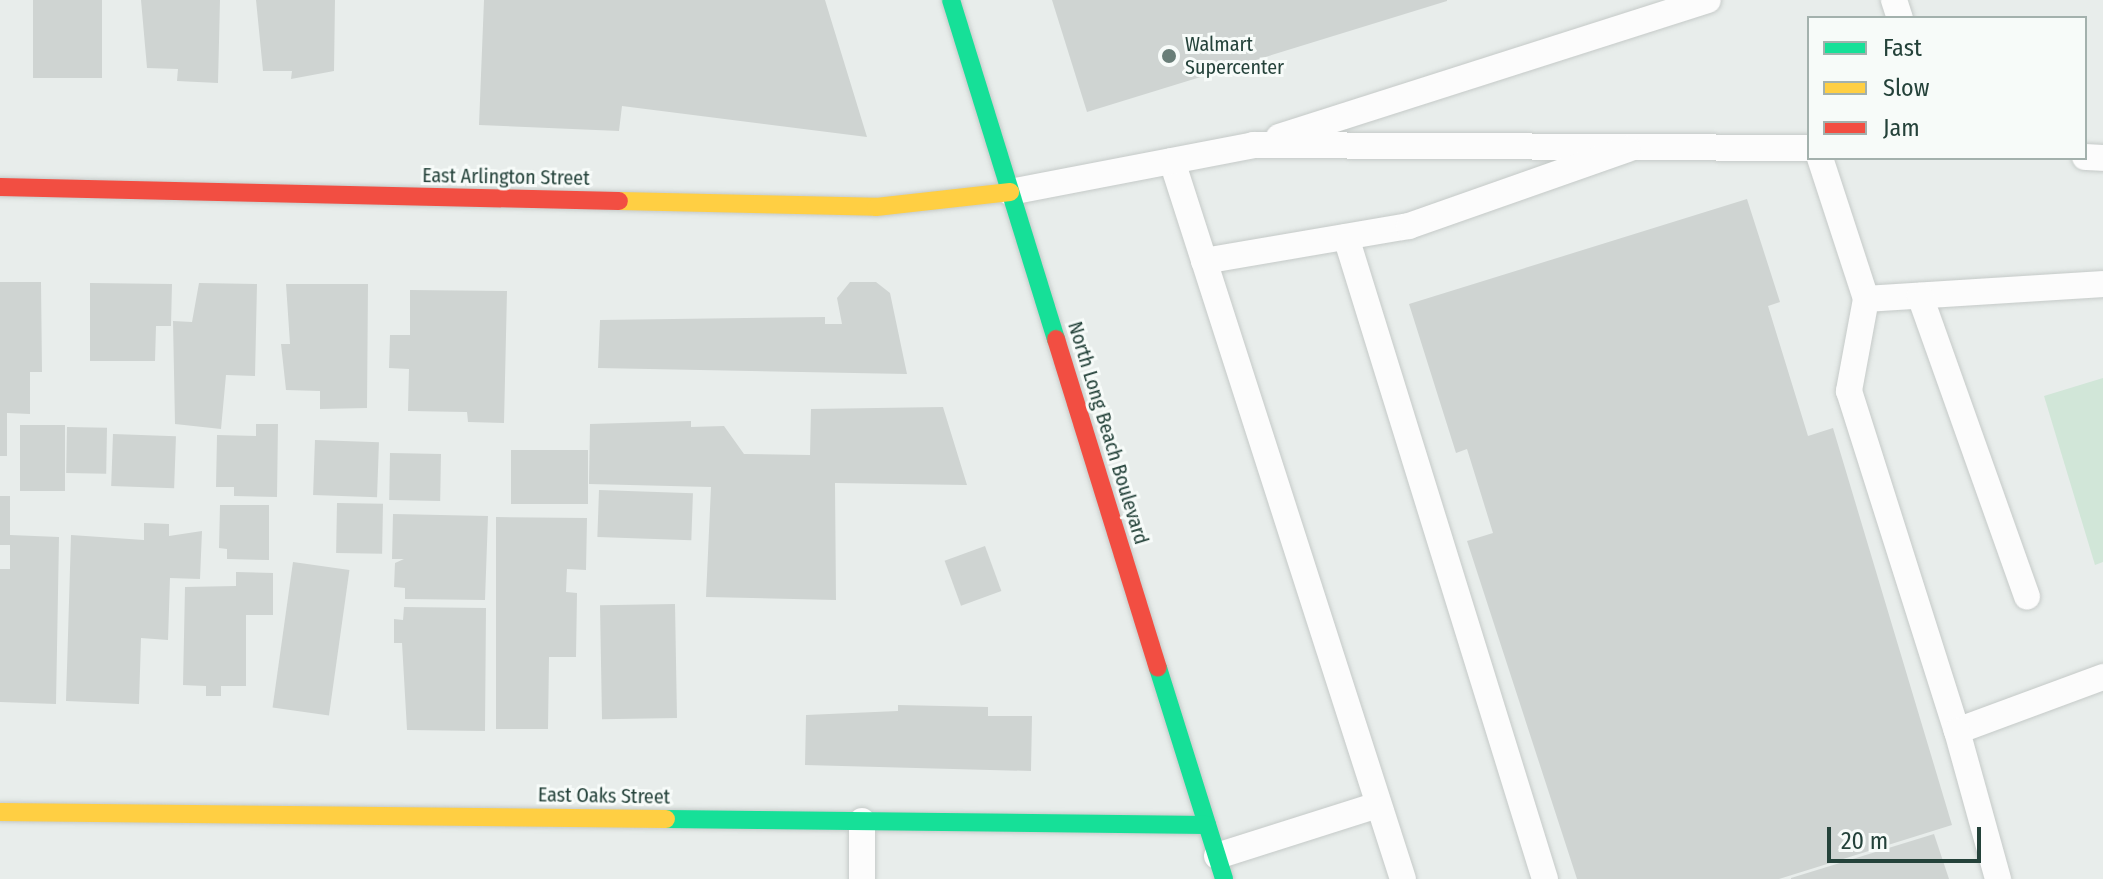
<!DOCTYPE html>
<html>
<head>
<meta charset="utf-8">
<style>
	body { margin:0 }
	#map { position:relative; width:2103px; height:879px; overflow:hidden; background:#e8edeb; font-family:"Fira Sans Condensed",sans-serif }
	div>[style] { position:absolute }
	.green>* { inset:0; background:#d1e6d8 }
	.building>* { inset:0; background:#cfd4d2; transform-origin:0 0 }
	.roads { filter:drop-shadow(0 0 2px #c5cac8) drop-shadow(0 0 2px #c5cac8) }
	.lane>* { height:26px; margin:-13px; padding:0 13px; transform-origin:13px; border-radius:13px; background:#fcfcfc }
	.fast>* { height:18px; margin:-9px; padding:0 9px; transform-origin:9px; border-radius:9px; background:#16e098 }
	.slow>* { height:18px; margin:-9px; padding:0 9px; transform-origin:9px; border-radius:9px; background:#ffcf43 }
	.jam>* { height:18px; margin:-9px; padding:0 9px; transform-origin:9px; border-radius:9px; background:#f24e42 }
	.dots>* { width:22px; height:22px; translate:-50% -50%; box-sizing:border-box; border:4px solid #f7fbf9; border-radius:50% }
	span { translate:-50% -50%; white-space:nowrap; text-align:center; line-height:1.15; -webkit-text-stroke:6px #f7fbf9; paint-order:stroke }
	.poi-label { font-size:20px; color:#24423a }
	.left { translate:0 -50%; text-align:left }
	.street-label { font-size:20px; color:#24423a }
	.legend { position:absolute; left:1807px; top:16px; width:280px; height:144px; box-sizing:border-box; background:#f7fbf9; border:2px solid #a3b1ad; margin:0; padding:10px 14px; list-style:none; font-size:24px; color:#24423a }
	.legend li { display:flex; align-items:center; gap:16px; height:40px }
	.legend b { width:40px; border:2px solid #a3b1ad }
	.scale { position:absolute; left:1827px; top:827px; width:154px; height:36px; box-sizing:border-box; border:4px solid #24423a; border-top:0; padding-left:10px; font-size:24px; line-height:28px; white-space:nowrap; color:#24423a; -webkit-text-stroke:6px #f7fbf9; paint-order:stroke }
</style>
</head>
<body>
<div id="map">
	<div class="green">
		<div style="clip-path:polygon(2103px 378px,2103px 562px,2095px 565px,2044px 396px)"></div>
	</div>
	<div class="building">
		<div style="left:33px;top:0;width:69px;height:78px"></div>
		<div style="clip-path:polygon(141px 0,220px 0,218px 83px,177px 81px,178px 69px,147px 68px)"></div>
		<div style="clip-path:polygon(256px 0,335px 0,334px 71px,291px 79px,292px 71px,263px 71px)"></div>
		<div style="clip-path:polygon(484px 0,825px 0,867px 137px,622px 106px,619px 131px,479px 125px)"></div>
		<div style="clip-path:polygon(1052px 0,1447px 0,1447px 1px,1087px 112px)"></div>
		<div style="clip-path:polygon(1747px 199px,1780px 302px,1768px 306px,1808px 436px,1833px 428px,1952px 825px,1779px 879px,1577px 879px,1467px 541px,1493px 533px,1467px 449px,1456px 453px,1409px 304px)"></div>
		<div style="clip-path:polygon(0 282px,41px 282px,42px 372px,30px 372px,30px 414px,7px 413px,7px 456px,0 456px)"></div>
		<div style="clip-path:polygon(850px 282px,876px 282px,890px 293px,907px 374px,598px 368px,600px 320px,825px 317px,825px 324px,842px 324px,837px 298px)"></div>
		<div style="clip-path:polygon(90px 283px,172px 284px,171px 326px,156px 326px,155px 361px,90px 361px)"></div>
		<div style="clip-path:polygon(199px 283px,257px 284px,255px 376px,226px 375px,221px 429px,175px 424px,173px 321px,192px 322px)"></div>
		<div style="clip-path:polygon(286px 284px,368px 284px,367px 408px,320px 409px,320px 391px,286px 390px,281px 344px,290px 344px)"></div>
		<div style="clip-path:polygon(410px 290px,507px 291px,504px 423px,468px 422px,467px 412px,408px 411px,409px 369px,389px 368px,390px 335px,410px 335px)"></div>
		<div style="clip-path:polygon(943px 407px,967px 485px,835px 483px,836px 600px,706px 597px,711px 487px,589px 484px,590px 424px,691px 421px,691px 427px,724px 426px,744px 454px,810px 455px,811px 409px)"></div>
		<div style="clip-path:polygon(256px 424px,278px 424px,277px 497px,234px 496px,234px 487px,216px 487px,217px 435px,256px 436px)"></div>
		<div style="left:20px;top:425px;width:45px;height:66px"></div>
		<div style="left:67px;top:427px;width:40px;height:46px;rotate:1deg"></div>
		<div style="left:113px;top:434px;width:63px;height:52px;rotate:2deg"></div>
		<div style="left:315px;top:440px;width:64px;height:55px;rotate:2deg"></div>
		<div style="left:511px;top:450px;width:77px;height:54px"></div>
		<div style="left:390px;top:453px;width:51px;height:47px;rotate:1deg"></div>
		<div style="left:599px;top:490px;width:94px;height:47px;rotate:2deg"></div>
		<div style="clip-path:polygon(0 496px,10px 496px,10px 535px,59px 537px,56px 704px,0 702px,0 569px,10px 569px,10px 545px,0 545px)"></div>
		<div style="left:337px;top:503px;width:46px;height:50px;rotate:1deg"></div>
		<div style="clip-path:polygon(220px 505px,269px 505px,269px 560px,227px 559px,227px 549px,219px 548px)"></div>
		<div style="clip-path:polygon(393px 514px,488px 516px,485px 600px,405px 599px,405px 588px,394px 587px,395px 563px,404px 559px,392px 559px)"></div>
		<div style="clip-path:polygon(496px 517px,587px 518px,586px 570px,567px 569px,566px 592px,577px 593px,576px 657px,549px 657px,548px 729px,496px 729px)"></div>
		<div style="clip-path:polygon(144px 523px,169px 524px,169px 536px,202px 531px,200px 579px,170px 578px,168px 640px,141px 638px,139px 704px,66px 701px,71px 535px,144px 540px)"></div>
		<div style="left:985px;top:546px;width:48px;height:43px;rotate:70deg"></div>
		<div style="left:293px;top:562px;width:57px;height:147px;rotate:8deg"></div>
		<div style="clip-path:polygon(236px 572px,273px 573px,273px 615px,246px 615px,246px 686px,221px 686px,221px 696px,206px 696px,206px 686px,183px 685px,185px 587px,236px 586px)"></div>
		<div style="left:675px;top:604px;width:114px;height:75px;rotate:89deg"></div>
		<div style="clip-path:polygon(404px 607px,486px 608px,485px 731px,407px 730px,402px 643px,394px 643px,394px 619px,403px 620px)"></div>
		<div style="clip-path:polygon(898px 705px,988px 707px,988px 716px,1032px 716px,1031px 771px,805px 765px,806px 715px,898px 711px)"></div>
		<div style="clip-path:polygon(1934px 834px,1949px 879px,1791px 879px,1791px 878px)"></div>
	</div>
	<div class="roads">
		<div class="lane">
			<div style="left:1894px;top:0;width:19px;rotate:72deg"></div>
			<div style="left:1279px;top:137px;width:450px;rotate:-17.7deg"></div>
			<div style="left:2085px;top:157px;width:18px;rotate:3deg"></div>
			<div style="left:1820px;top:158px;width:148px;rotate:71.9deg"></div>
			<div style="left:1866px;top:299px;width:237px;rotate:-3.6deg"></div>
			<div style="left:1172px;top:161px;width:754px;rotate:72.17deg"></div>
			<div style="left:1010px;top:192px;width:248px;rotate:-10.9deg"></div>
			<div style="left:1253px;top:145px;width:556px;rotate:0.31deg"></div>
			<div style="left:1346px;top:237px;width:672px;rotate:72.78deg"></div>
			<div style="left:1204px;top:261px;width:208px;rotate:-9.7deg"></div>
			<div style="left:1409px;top:226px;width:232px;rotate:-19.4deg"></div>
			<div style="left:1920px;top:296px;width:319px;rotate:70.4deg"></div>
			<div style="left:1866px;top:299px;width:94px;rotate:100.5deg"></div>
			<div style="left:1849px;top:391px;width:357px;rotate:72.4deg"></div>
			<div style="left:1957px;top:731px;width:156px;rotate:-20.3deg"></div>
			<div style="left:1957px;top:731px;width:154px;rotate:74.5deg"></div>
			<div style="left:1217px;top:856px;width:169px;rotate:-17.6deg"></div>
			<div style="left:862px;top:879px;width:58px;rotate:-90deg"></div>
		</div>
		<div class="fast">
			<div style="left:951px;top:0;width:355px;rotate:72.8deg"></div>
			<div style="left:1158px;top:668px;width:221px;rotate:72.6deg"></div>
			<div style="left:666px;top:819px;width:541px;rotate:0.64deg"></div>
		</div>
		<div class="slow">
			<div style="left:619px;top:201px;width:257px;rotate:1.3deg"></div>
			<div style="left:876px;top:207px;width:135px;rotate:-6.4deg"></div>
			<div style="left:0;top:812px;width:666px;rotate:0.6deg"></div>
		</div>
		<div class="jam">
			<div style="left:0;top:187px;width:619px;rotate:1.3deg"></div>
			<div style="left:1056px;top:339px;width:344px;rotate:72.8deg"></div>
		</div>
	</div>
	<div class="dots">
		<div style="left:1169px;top:56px;background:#697e78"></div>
	</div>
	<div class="poi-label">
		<span class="left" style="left:1185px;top:56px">Walmart<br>Supercenter</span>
	</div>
	<div class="street-label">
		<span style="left:506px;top:177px;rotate:1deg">East Arlington Street</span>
		<span style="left:1108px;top:433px;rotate:73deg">North Long Beach Boulevard</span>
		<span style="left:604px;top:796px;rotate:1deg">East Oaks Street</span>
	</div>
	<ul class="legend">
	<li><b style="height:10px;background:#16e098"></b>Fast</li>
	<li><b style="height:10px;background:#ffcf43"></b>Slow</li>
	<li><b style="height:10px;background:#f24e42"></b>Jam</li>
	</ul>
	<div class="scale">20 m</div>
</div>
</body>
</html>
